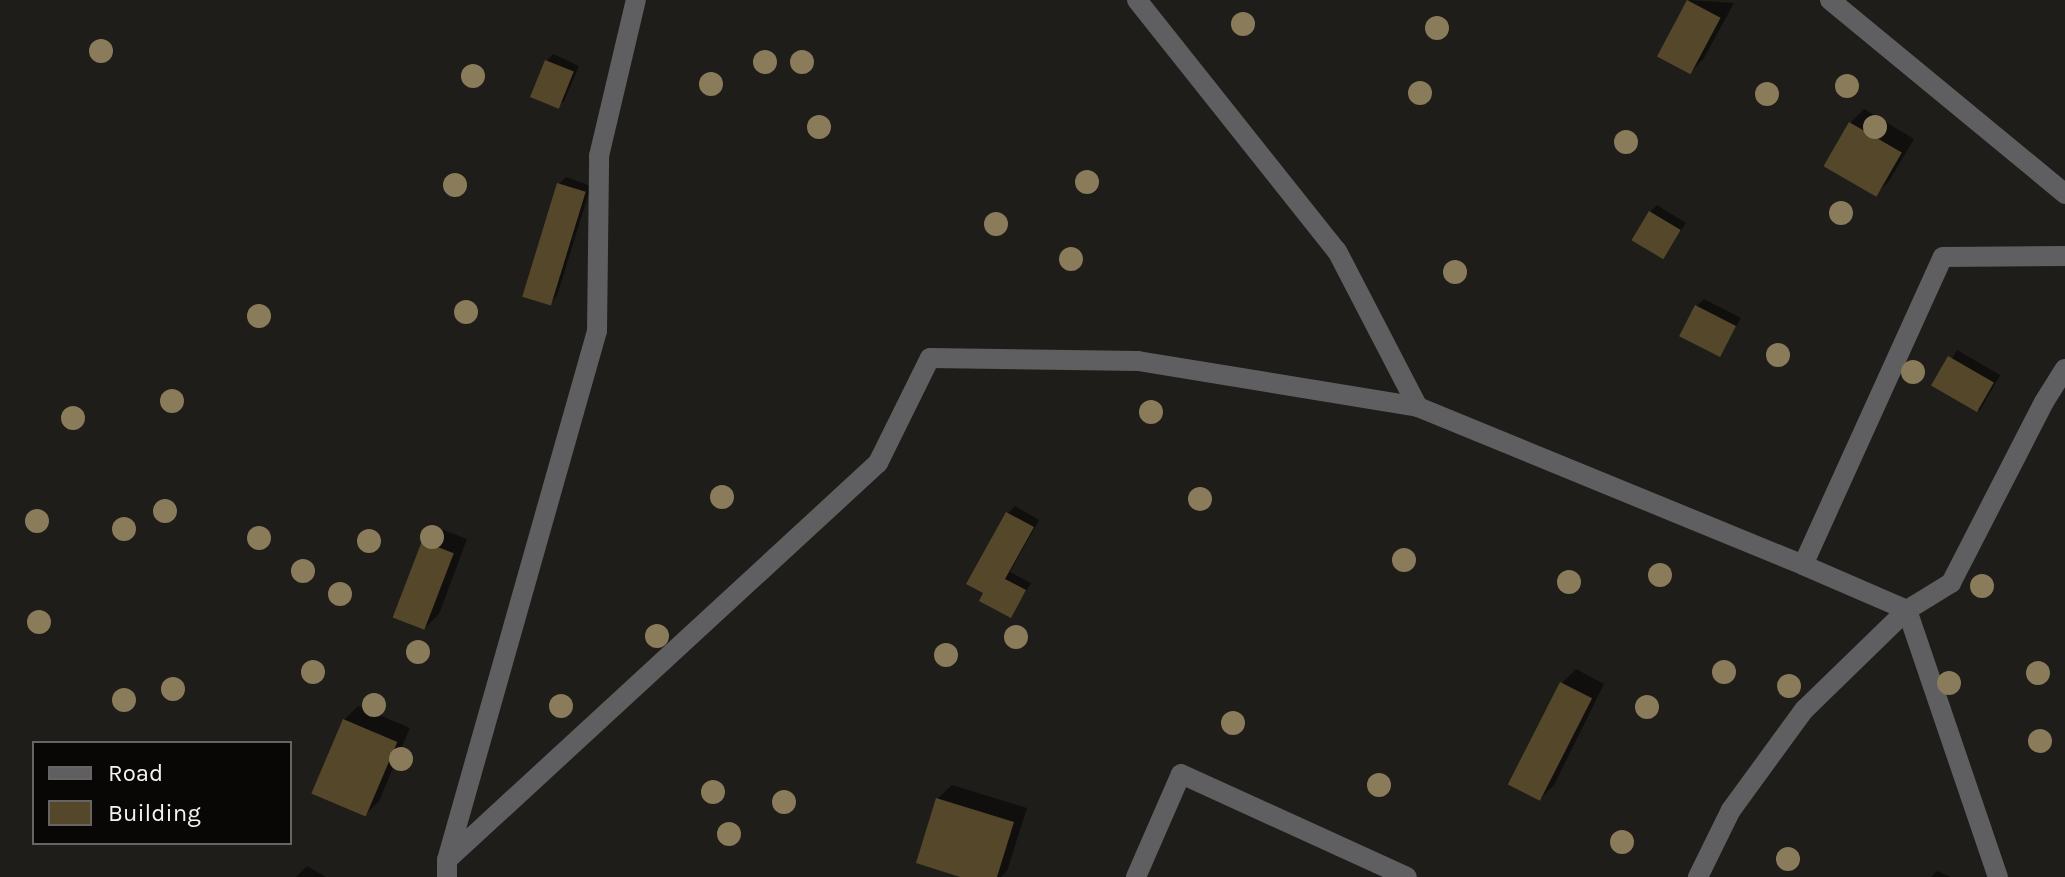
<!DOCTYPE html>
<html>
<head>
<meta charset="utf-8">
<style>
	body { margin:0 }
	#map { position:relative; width:2065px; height:877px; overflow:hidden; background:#1f1d19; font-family:Karla,sans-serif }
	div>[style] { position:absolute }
	.shadow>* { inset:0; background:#0007; transform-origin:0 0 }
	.building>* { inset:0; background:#55482a; transform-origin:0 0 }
	.minor>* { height:20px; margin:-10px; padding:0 10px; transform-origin:10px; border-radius:10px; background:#5f5e60 }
	.trees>* { width:24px; height:24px; margin:-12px; border-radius:50%; background:#8a7c5a }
	span { translate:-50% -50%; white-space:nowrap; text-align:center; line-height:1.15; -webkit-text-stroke:7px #080706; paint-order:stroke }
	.legend { position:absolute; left:32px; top:741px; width:260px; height:104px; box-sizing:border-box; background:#080706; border:2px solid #666564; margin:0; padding:10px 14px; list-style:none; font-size:24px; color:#f4f3f0 }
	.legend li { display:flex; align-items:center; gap:16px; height:40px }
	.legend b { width:40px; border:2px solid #666564 }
</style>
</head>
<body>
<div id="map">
	<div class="shadow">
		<div style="clip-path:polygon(1689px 0,1734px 3px,1704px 58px,1690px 73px,1659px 56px)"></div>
		<div style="clip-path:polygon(553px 54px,579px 66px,564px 101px,558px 107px,547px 61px)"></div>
		<div style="clip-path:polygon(1864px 109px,1914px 139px,1889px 181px,1875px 195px,1850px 123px)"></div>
		<div style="clip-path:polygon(566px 177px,591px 186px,557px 296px,550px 303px,559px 184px)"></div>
		<div style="clip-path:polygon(1657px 205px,1686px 223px,1663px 257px,1650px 212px)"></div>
		<div style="clip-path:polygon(1704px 299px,1741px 318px,1719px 355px,1697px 306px)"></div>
		<div style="left:1957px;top:350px;width:50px;height:41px;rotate:30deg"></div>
		<div style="clip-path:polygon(1015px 506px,1039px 520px,1010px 572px,1031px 583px,1011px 615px,986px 592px,1008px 513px)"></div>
		<div style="clip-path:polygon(438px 528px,467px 539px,439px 614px,425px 628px,424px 542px)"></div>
		<div style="clip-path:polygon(1576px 669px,1604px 684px,1554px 785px,1540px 799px,1562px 683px)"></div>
		<div style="clip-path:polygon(358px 706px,410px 728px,379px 801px,365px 815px,344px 720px)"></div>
		<div style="clip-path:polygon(952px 785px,1027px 808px,1007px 871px,1001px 877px,967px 877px,937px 799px)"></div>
		<div style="clip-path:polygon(307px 866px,326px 877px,296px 877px)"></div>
		<div style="clip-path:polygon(1937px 871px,1951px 877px,1931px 877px)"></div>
	</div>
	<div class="building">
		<div style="left:1687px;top:0;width:38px;height:64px;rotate:28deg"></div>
		<div style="left:545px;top:60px;width:31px;height:40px;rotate:22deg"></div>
		<div style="left:1849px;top:122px;width:61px;height:51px;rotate:30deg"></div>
		<div style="left:557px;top:183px;width:30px;height:119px;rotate:17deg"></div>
		<div style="left:1649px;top:211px;width:37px;height:34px;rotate:31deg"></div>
		<div style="left:1695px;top:305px;width:46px;height:35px;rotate:27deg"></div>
		<div style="left:1948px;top:356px;width:53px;height:34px;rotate:30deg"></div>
		<div style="clip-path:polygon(1006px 512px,1034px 527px,1005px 579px,1026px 590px,1011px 618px,979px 601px,983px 593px,966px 584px)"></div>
		<div style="left:422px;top:541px;width:34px;height:82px;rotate:21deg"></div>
		<div style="left:1560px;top:682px;width:36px;height:115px;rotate:27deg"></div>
		<div style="left:343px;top:719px;width:59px;height:81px;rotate:23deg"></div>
		<div style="clip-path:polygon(936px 798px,1014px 822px,997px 877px,960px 877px,916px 863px)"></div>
	</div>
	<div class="minor">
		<div style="left:1137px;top:0;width:321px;rotate:51.5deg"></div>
		<div style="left:1337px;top:251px;width:176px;rotate:62.6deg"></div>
		<div style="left:1830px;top:0;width:305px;rotate:39.5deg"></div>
		<div style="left:1803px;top:565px;width:113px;rotate:23.4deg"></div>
		<div style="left:1907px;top:610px;width:282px;rotate:71.2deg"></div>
		<div style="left:447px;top:860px;width:586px;rotate:-42.65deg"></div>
		<div style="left:878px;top:463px;width:117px;rotate:-63.7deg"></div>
		<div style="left:930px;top:358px;width:208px;rotate:0.8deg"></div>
		<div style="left:1138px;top:361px;width:284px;rotate:9.3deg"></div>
		<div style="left:1418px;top:407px;width:416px;rotate:22.3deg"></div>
		<div style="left:1803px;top:565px;width:338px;rotate:-65.6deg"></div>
		<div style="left:1943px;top:257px;width:122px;rotate:-0.5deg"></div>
		<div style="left:447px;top:877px;width:17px;rotate:-90deg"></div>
		<div style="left:447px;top:860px;width:550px;rotate:-74.17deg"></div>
		<div style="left:597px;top:331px;width:175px;rotate:-89.3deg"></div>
		<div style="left:599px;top:156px;width:160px;rotate:-76.7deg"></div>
		<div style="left:1136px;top:877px;width:112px;rotate:-66.4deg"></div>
		<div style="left:1181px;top:774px;width:248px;rotate:24.5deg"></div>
		<div style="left:1698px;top:877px;width:75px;rotate:-63.8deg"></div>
		<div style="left:1731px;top:810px;width:124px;rotate:-53.9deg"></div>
		<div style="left:1804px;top:710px;width:144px;rotate:-44.2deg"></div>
		<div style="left:1907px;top:610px;width:52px;rotate:-31.5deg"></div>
		<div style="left:1951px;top:583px;width:203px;rotate:-62.8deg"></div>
		<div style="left:2044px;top:402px;width:39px;rotate:-58deg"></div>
	</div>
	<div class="trees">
		<div style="left:1243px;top:24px"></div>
		<div style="left:1437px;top:28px"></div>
		<div style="left:101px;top:51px"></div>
		<div style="left:765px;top:62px"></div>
		<div style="left:802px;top:62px"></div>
		<div style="left:473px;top:76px"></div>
		<div style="left:711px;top:84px"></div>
		<div style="left:1847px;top:86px"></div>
		<div style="left:1420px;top:93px"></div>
		<div style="left:1767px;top:94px"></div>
		<div style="left:819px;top:127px"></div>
		<div style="left:1875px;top:127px"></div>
		<div style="left:1626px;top:142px"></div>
		<div style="left:1087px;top:182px"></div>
		<div style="left:455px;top:185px"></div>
		<div style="left:1841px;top:213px"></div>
		<div style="left:996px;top:224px"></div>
		<div style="left:1071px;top:259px"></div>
		<div style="left:1455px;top:272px"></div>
		<div style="left:466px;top:312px"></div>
		<div style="left:259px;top:316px"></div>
		<div style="left:1778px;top:355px"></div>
		<div style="left:1913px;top:372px"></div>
		<div style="left:172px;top:401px"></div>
		<div style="left:1151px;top:412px"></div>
		<div style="left:73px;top:418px"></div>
		<div style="left:722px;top:497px"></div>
		<div style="left:1200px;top:499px"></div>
		<div style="left:165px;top:511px"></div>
		<div style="left:37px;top:521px"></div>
		<div style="left:124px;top:529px"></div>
		<div style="left:432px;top:537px"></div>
		<div style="left:259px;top:538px"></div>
		<div style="left:369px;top:541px"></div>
		<div style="left:1404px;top:560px"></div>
		<div style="left:303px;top:571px"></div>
		<div style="left:1660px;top:575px"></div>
		<div style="left:1569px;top:582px"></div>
		<div style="left:1982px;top:586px"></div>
		<div style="left:340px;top:594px"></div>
		<div style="left:39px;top:622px"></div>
		<div style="left:657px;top:636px"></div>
		<div style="left:1016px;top:637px"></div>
		<div style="left:418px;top:652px"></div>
		<div style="left:946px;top:655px"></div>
		<div style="left:313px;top:672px"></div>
		<div style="left:1724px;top:672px"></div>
		<div style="left:2038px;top:673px"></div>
		<div style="left:1949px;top:683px"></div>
		<div style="left:1789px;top:686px"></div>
		<div style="left:173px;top:689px"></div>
		<div style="left:124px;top:700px"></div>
		<div style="left:374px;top:705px"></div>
		<div style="left:561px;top:706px"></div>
		<div style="left:1647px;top:707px"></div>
		<div style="left:1233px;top:723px"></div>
		<div style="left:2040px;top:741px"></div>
		<div style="left:401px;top:759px"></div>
		<div style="left:1379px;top:785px"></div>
		<div style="left:713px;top:792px"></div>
		<div style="left:784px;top:802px"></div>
		<div style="left:729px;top:834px"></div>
		<div style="left:1622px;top:842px"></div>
		<div style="left:1788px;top:859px"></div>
	</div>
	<ul class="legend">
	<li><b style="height:10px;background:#5f5e60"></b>Road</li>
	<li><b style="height:22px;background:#55482a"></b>Building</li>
	</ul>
</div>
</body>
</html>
